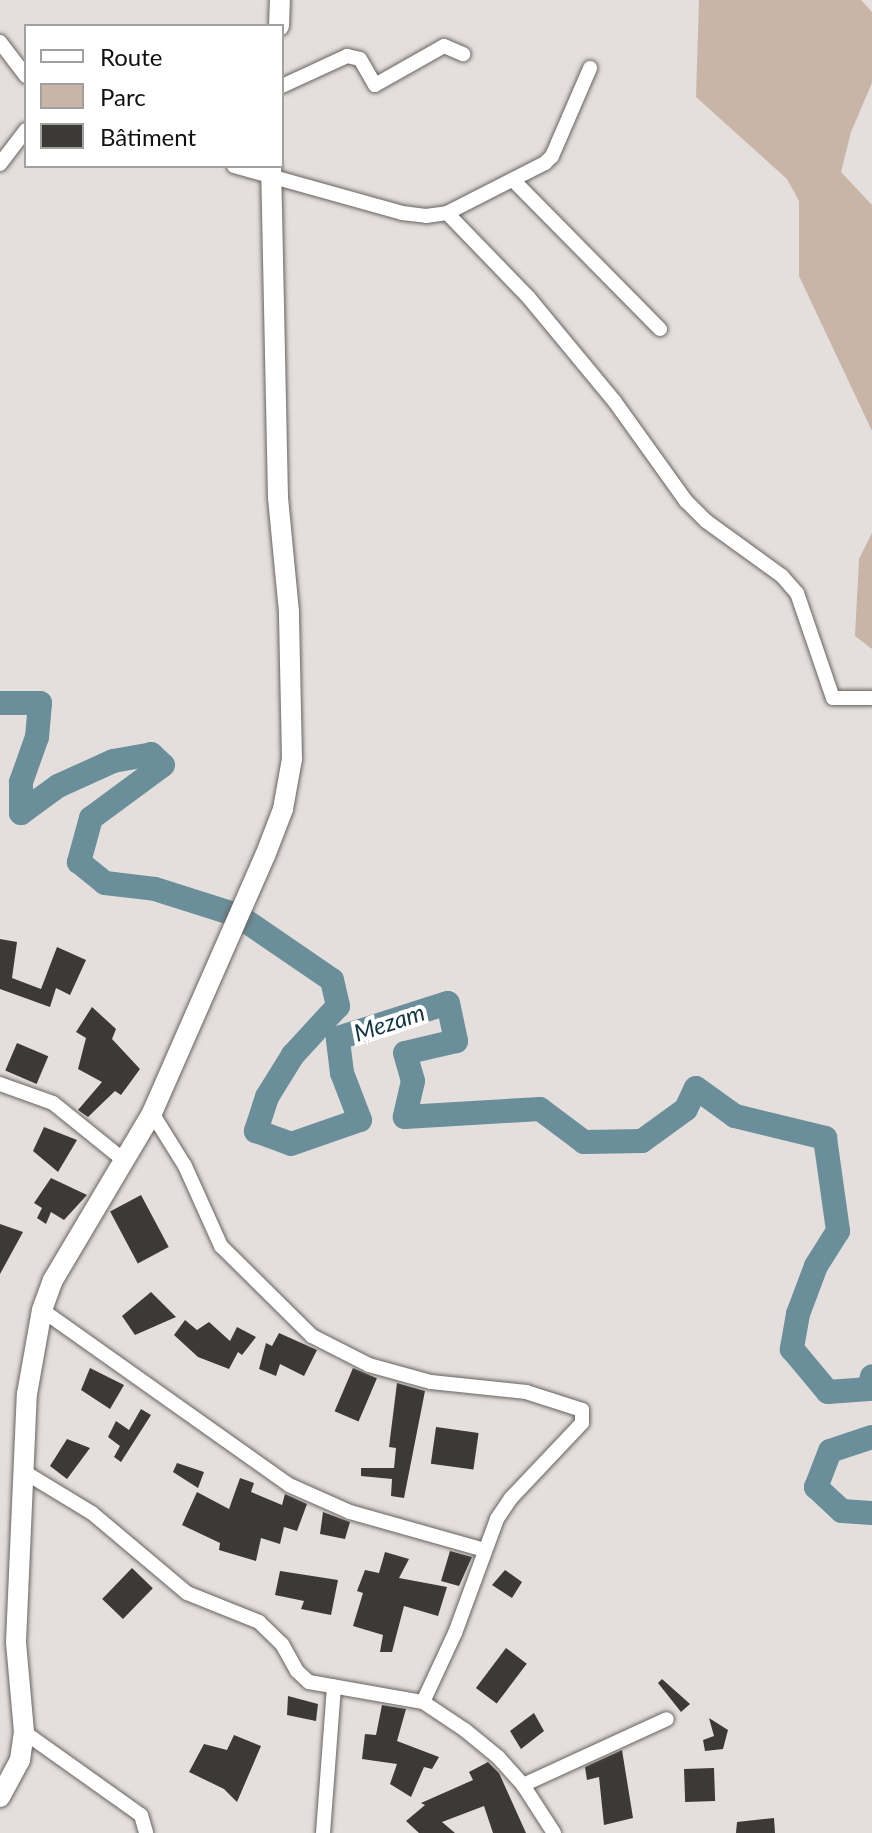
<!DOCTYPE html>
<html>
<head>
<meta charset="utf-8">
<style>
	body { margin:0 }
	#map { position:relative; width:872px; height:1833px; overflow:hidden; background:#e4dfdc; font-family:Lato,sans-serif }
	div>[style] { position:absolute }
	.green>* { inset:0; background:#c9b5a8 }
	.river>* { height:24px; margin:-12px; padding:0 12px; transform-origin:12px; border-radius:12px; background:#6a8e9a }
	.building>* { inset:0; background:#3d3936; transform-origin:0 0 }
	.roads { filter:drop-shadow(0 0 2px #676360) drop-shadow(0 0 2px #676360) }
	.street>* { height:14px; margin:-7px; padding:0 7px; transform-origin:7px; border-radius:7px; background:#fff }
	.secondary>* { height:20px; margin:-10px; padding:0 10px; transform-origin:10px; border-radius:10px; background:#fff }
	span { translate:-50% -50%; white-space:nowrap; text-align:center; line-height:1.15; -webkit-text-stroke:8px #fff; paint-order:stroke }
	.water-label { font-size:24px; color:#133741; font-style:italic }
	.legend { position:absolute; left:24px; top:24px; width:260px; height:144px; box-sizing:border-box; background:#fff; border:2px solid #a0a09f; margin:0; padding:10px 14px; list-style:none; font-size:24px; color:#121110 }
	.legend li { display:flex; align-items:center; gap:16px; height:40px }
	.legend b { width:40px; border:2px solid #a0a09f }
</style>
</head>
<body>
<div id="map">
	<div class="green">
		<div style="clip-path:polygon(699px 0,861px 0,872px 12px,872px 83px,851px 132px,841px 172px,872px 205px,872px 431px,799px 276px,799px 201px,787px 179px,696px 97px)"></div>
		<div style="clip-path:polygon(872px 533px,872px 649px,855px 636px,859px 559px)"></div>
	</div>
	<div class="river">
		<div style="left:0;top:703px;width:40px"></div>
		<div style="left:40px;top:703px;width:34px;rotate:95deg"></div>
		<div style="left:37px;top:737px;width:48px;rotate:109.6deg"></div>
		<div style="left:21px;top:782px;width:31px;rotate:90deg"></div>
		<div style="left:21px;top:813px;width:46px;rotate:-36.1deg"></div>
		<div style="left:58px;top:786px;width:60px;rotate:-24.4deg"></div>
		<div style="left:113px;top:761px;width:39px;rotate:-10deg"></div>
		<div style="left:151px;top:754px;width:16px;rotate:43deg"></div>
		<div style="left:163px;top:765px;width:89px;rotate:143.6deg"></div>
		<div style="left:91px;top:818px;width:46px;rotate:105.3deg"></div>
		<div style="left:79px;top:862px;width:33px;rotate:39deg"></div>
		<div style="left:105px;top:883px;width:50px;rotate:6.8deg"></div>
		<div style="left:155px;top:889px;width:86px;rotate:17.6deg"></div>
		<div style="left:237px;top:915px;width:115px;rotate:34.4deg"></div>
		<div style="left:332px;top:980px;width:27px;rotate:77deg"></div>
		<div style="left:338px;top:1006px;width:67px;rotate:132.6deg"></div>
		<div style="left:293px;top:1055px;width:49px;rotate:121.8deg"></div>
		<div style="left:267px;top:1097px;width:36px;rotate:108deg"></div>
		<div style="left:256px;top:1131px;width:37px;rotate:20deg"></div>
		<div style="left:291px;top:1144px;width:73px;rotate:-19.2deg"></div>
		<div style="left:360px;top:1120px;width:50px;rotate:-111deg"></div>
		<div style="left:342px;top:1073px;width:35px;rotate:-97deg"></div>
		<div style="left:338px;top:1038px;width:115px;rotate:-17.7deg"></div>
		<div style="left:448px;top:1003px;width:39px;rotate:78deg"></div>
		<div style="left:456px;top:1041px;width:52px;rotate:166.8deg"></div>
		<div style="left:405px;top:1053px;width:29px;rotate:74deg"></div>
		<div style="left:413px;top:1081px;width:37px;rotate:103deg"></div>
		<div style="left:405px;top:1117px;width:135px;rotate:-3.4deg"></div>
		<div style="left:540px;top:1109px;width:55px;rotate:36.9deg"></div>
		<div style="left:584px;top:1142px;width:58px;rotate:-1deg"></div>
		<div style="left:642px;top:1141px;width:54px;rotate:-36deg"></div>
		<div style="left:686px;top:1109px;width:23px;rotate:-65deg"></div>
		<div style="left:696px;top:1088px;width:48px;rotate:35.7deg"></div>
		<div style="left:735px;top:1116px;width:93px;rotate:13.7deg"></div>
		<div style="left:825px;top:1138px;width:94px;rotate:82deg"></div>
		<div style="left:838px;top:1231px;width:41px;rotate:122.2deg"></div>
		<div style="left:816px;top:1266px;width:51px;rotate:110.6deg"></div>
		<div style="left:798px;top:1314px;width:36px;rotate:100deg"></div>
		<div style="left:792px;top:1349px;width:56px;rotate:50.1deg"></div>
		<div style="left:828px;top:1392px;width:41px;rotate:-4.2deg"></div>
		<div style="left:869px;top:1389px;width:13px;rotate:-77deg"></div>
		<div style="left:872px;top:1437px;width:44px;rotate:161.6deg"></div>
		<div style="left:830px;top:1451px;width:39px;rotate:111deg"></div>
		<div style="left:816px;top:1487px;width:35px;rotate:43deg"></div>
		<div style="left:842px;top:1511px;width:30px;rotate:4deg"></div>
	</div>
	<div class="building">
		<div style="clip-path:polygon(0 939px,17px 942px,12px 978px,41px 989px,57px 947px,86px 960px,70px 995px,56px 988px,50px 1007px,0 989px)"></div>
		<div style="clip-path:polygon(92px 1007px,116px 1029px,112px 1039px,140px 1069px,121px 1095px,115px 1091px,88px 1117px,78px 1110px,102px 1082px,78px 1069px,86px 1038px,76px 1032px)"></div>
		<div style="left:17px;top:1043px;width:34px;height:30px;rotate:23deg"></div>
		<div style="clip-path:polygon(44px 1127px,77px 1140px,58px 1172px,33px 1151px)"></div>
		<div style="clip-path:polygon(51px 1178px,87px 1195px,64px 1220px,51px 1212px,46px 1224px,37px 1218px,42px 1208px,34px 1203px)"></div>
		<div style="left:141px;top:1195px;width:59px;height:35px;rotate:62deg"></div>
		<div style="clip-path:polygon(0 1224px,23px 1232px,0 1274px)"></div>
		<div style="clip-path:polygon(151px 1292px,176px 1317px,135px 1335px,122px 1316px)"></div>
		<div style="clip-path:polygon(185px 1320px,197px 1330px,209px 1322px,230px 1341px,237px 1327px,256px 1337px,242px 1355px,238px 1352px,229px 1369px,198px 1357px,174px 1335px)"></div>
		<div style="clip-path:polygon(279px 1333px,317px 1350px,304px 1376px,280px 1364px,276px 1376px,259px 1369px,266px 1343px,272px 1346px)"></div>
		<div style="clip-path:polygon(90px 1368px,124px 1385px,110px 1409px,81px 1390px)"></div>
		<div style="left:353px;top:1368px;width:26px;height:47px;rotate:23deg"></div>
		<div style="clip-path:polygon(397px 1383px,425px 1391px,404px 1498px,391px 1496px,392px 1479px,361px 1476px,361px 1468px,394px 1468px,396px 1448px,389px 1447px)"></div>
		<div style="clip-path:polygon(141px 1409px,151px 1415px,121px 1462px,114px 1457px,120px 1446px,108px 1437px,116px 1421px,129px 1430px)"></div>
		<div style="left:436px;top:1427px;width:43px;height:37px;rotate:8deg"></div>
		<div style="clip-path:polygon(67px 1439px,90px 1448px,67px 1479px,50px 1466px)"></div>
		<div style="clip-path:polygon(177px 1463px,204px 1472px,198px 1488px,173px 1472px)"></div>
		<div style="clip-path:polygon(240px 1478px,254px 1483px,251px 1492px,282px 1505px,285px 1494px,307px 1504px,297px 1531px,284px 1527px,280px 1544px,261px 1538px,256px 1561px,219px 1550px,220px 1543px,182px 1525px,197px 1492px,229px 1509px)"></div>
		<div style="clip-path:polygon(323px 1512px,350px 1522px,345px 1539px,320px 1534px)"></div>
		<div style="clip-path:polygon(450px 1551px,472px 1557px,459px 1586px,441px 1581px)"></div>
		<div style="clip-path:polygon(385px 1552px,409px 1559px,399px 1578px,447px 1587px,438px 1616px,404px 1606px,392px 1652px,380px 1652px,383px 1635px,353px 1626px,363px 1593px,357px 1591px,365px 1570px,379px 1573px)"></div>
		<div style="left:132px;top:1568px;width:29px;height:43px;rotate:44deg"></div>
		<div style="clip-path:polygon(505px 1570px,522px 1582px,512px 1598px,492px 1585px)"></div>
		<div style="clip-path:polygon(280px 1571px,338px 1580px,331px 1615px,301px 1609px,304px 1601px,275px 1595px)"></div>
		<div style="left:506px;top:1648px;width:26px;height:50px;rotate:37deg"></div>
		<div style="clip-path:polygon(662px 1679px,690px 1704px,681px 1712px,658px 1683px)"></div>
		<div style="clip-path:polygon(288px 1696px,318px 1704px,316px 1721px,287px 1715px)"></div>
		<div style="clip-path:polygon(382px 1705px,406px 1709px,397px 1741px,439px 1757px,432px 1769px,424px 1767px,411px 1797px,390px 1784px,397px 1764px,362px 1759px,365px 1734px,376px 1735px)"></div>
		<div style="clip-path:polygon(534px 1713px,544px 1731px,521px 1749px,510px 1731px)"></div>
		<div style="clip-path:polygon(709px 1718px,728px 1730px,723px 1749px,705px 1751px,703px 1740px,714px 1736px)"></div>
		<div style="clip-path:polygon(234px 1735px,261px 1746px,237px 1802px,224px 1789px,189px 1772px,204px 1744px,227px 1750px)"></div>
		<div style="clip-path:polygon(622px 1750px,633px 1818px,604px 1825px,599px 1777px,587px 1780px,585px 1767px)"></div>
		<div style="clip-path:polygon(488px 1762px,499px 1773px,526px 1833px,493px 1833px,484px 1806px,442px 1822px,455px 1833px,419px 1833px,406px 1821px,425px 1805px,421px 1803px,473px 1780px,469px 1772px)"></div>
		<div style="left:714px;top:1768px;width:33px;height:30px;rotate:88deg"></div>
		<div style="clip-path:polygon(774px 1818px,775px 1833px,736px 1833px,737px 1822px)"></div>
	</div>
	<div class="roads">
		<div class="street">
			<div style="left:0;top:42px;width:43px;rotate:52.6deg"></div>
			<div style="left:282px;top:86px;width:72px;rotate:-24.8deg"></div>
			<div style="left:347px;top:56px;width:13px;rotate:13deg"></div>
			<div style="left:360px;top:59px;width:30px;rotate:60deg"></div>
			<div style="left:375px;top:85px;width:79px;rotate:-29.5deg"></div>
			<div style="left:444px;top:46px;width:21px;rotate:23deg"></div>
			<div style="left:0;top:164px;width:43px;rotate:-52.6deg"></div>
			<div style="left:234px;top:166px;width:174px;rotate:15.6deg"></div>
			<div style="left:402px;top:213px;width:24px;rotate:7deg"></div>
			<div style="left:426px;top:216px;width:21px;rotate:-8deg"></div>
			<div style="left:447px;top:213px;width:110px;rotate:-27deg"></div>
			<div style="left:545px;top:163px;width:10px;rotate:-45deg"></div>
			<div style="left:552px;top:156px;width:96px;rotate:-66.6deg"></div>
			<div style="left:514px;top:181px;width:208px;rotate:45.4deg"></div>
			<div style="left:447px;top:213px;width:118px;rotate:46deg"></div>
			<div style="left:529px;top:298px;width:135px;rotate:50.4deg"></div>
			<div style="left:615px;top:402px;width:122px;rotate:54.4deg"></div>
			<div style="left:686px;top:501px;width:28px;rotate:45deg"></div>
			<div style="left:706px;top:521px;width:94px;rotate:35.9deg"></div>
			<div style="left:782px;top:576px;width:23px;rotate:49deg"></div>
			<div style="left:797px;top:593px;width:111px;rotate:71.1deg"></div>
			<div style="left:833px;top:698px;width:39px"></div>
			<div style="left:0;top:1084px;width:56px;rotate:19.7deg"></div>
			<div style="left:53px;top:1103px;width:92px;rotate:38.9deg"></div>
			<div style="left:152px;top:1113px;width:62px;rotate:58.1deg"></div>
			<div style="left:185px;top:1166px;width:88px;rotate:65.8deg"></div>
			<div style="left:221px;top:1246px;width:128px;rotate:44.7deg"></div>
			<div style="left:312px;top:1336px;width:64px;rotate:27deg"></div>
			<div style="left:369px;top:1365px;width:64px;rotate:15.3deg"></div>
			<div style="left:431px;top:1382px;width:96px;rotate:6deg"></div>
			<div style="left:526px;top:1392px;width:59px;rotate:17.8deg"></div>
			<div style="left:582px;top:1410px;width:13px;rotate:90deg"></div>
			<div style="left:582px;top:1423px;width:103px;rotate:133.4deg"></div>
			<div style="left:511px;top:1498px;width:25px;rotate:124deg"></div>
			<div style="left:497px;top:1519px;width:121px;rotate:110.2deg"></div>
			<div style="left:455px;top:1633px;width:76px;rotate:114.9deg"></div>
			<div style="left:42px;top:1310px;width:303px;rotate:35.3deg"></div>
			<div style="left:289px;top:1485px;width:67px;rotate:23.9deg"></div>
			<div style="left:350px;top:1512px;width:139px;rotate:15.8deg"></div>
			<div style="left:26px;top:1473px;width:77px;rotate:31.2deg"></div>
			<div style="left:92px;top:1513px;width:124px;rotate:40.1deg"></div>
			<div style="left:187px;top:1593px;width:78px;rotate:21.9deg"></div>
			<div style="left:259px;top:1622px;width:32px;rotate:44deg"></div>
			<div style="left:282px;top:1644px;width:31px;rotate:61deg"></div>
			<div style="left:297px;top:1671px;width:16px;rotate:43deg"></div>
			<div style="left:309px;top:1682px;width:116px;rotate:10deg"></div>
			<div style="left:423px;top:1702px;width:50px;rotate:33.7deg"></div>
			<div style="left:465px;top:1730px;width:43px;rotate:39.3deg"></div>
			<div style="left:498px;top:1757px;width:38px;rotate:48deg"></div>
			<div style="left:523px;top:1785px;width:57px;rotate:57.1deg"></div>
			<div style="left:24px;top:1732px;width:143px;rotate:35.4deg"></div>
			<div style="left:141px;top:1815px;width:19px;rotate:74deg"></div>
			<div style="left:523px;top:1785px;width:158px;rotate:-24.6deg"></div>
			<div style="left:323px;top:1833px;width:147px;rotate:-85.7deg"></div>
		</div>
		<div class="secondary">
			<div style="left:279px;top:26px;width:26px;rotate:-88deg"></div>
			<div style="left:0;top:1797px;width:42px;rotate:-61.6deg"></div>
			<div style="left:20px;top:1760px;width:28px;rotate:-82deg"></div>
			<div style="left:24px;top:1732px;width:90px;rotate:-95.1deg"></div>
			<div style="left:16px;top:1642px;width:248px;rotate:-87.5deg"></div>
			<div style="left:27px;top:1394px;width:85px;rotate:-79.9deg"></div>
			<div style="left:42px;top:1310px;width:32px;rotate:-70deg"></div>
			<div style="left:53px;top:1280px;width:194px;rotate:-59.3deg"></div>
			<div style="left:152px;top:1113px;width:281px;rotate:-66.3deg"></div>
			<div style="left:265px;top:856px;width:50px;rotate:-69deg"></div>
			<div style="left:283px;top:809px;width:51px;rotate:-79.8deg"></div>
			<div style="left:292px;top:759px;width:147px;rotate:-91.2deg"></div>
			<div style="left:289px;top:612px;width:116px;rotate:-95.5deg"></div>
			<div style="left:278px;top:497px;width:331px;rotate:-91.2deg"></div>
		</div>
	</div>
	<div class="water-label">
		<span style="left:389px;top:1022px;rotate:-18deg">Mezam</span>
	</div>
	<ul class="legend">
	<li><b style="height:10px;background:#fff"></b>Route</li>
	<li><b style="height:22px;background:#c9b5a8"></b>Parc</li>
	<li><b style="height:22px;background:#3d3936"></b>Bâtiment</li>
	</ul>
</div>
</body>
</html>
